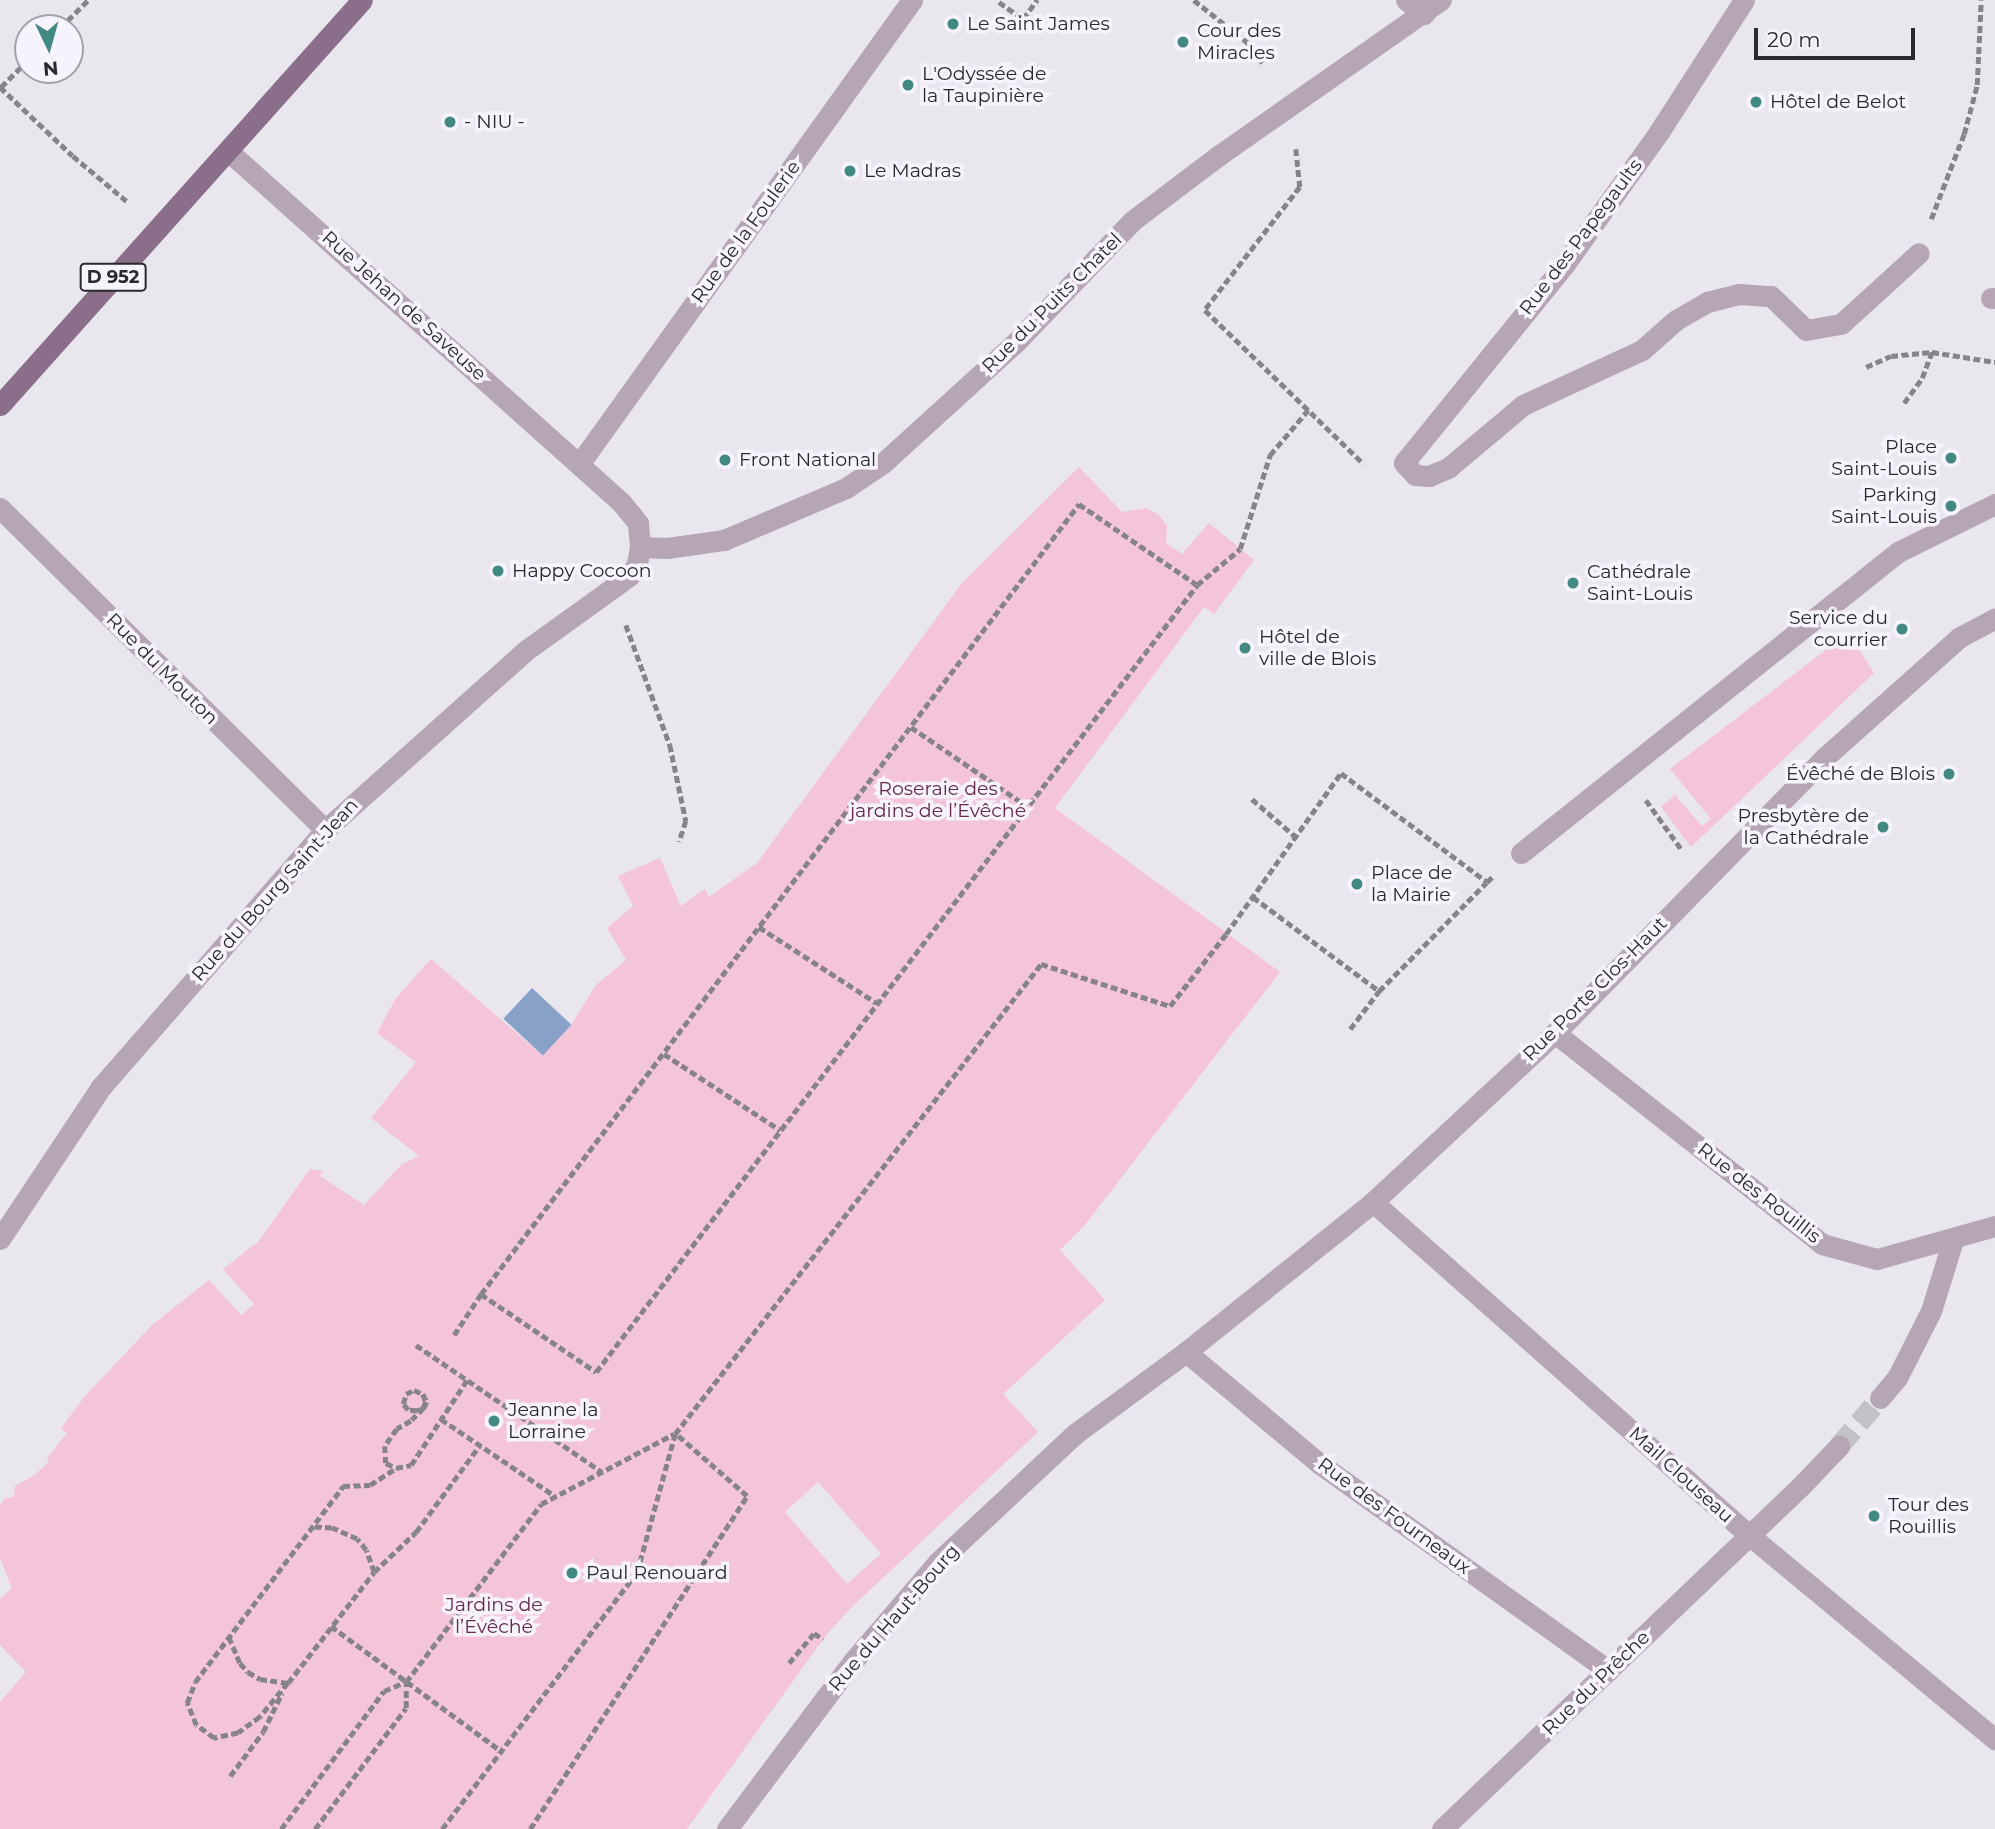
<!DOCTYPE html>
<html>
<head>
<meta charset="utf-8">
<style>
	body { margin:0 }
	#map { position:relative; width:1995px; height:1829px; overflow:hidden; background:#e9e6ee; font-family:Montserrat,sans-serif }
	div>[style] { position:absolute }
	.green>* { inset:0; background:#f4c4d9 }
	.water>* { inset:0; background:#88a2c7; transform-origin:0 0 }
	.minor-tunnel>* { height:21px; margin-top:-10.5px; transform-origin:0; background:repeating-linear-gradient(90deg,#c3c0c7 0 21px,transparent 0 31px) }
	.path>* { height:4.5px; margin-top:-2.25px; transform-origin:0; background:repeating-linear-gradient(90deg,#86848a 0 7px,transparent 0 10.5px) }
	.service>* { height:21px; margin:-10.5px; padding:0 10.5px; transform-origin:10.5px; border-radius:10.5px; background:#b6a6b5 }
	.pedestrian>* { height:21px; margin:-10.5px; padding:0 10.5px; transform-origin:10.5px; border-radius:10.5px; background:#b6a6b5 }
	.minor>* { height:21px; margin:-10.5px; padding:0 10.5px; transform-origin:10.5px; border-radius:10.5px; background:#b6a6b5 }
	.primary>* { height:21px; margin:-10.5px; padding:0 10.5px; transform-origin:10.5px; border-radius:10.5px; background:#8b6e8a }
	.dots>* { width:19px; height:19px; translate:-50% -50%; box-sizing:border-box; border:4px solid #f6f3fc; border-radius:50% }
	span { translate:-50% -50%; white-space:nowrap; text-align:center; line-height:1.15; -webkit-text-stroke:7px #f6f3fc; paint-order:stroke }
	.shield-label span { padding:2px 5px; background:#f6f3fc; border:2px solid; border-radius:5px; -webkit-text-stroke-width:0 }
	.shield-label { font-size:18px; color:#2a292c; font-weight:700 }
	.poi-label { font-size:19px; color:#2a292c }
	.left { translate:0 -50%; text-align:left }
	.right { translate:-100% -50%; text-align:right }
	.street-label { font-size:19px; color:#2a292c }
	.park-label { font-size:19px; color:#652a48 }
	.north { position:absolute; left:14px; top:14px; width:70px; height:70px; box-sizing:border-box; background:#f6f3fc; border:2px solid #a4a2a9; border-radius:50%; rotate:175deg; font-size:19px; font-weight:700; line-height:28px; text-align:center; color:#2a292c }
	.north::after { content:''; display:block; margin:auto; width:24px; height:32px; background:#428982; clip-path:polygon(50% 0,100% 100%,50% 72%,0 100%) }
	.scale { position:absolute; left:1754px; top:28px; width:161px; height:32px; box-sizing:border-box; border:4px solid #2a292c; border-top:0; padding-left:9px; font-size:21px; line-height:24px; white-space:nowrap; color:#2a292c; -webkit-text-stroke:5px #f6f3fc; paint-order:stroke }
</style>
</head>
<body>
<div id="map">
	<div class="green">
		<div style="clip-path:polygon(evenodd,1079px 467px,1122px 512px,1147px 508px,1159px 515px,1167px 526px,1166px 543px,1182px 554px,1209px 523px,1254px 560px,1214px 614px,1204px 607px,1055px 808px,1280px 972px,1084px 1226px,1060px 1250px,1105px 1300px,1003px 1394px,1038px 1432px,853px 1606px,826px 1635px,687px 1829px,0 1829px,0 1702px,26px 1672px,0 1645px,0 1599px,12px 1588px,0 1558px,0 1506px,5px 1498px,14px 1497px,15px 1486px,33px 1476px,49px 1462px,47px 1458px,67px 1433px,61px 1428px,85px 1396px,152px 1325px,209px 1280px,241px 1315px,254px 1304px,223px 1269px,258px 1242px,310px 1169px,323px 1171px,320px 1176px,364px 1205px,402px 1164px,419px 1156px,371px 1118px,416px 1062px,377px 1033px,396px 998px,431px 959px,542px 1055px,571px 1025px,596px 985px,626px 960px,607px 928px,633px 906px,618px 876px,660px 858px,681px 906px,705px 889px,709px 897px,757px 863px,962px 583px,1079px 467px,818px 1482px,881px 1554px,847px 1584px,785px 1512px,818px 1482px)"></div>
		<div style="clip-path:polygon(1848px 633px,1874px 673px,1691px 847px,1661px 807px,1675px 795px,1702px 826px,1711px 819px,1670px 769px)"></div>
	</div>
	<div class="water">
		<div style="left:532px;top:988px;width:54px;height:42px;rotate:43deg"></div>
	</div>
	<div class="minor-tunnel">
		<div style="left:1839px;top:1446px;width:63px;rotate:-49.5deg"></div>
	</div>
	<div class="path">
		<div style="left:1194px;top:0;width:68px;rotate:38.4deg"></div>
		<div style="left:1247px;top:42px;width:26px;rotate:53deg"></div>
		<div style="left:999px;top:2px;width:29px;rotate:35deg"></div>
		<div style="left:1023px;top:19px;width:24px;rotate:-54deg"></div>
		<div style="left:60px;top:28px;width:40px;rotate:-45deg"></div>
		<div style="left:0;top:87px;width:100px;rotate:43.4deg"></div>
		<div style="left:73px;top:156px;width:73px;rotate:40deg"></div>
		<div style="left:1px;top:87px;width:38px;rotate:-45deg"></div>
		<div style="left:1296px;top:149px;width:38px;rotate:84deg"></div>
		<div style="left:1300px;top:187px;width:155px;rotate:127.7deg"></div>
		<div style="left:1205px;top:310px;width:221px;rotate:44.1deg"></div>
		<div style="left:1931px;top:219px;width:91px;rotate:-68.8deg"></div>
		<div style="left:1964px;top:134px;width:51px;rotate:-75.1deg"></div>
		<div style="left:1977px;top:85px;width:85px;rotate:-87.3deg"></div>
		<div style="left:1866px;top:367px;width:27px;rotate:-24deg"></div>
		<div style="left:1891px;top:356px;width:41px;rotate:-5.6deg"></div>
		<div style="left:1932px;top:352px;width:64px;rotate:9deg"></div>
		<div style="left:1904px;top:403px;width:31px;rotate:-54deg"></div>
		<div style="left:1922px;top:378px;width:28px;rotate:-69deg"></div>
		<div style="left:626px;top:625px;width:128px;rotate:69.9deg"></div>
		<div style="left:670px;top:745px;width:78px;rotate:78.1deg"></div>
		<div style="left:686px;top:821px;width:22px;rotate:108deg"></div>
		<div style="left:911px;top:727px;width:140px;rotate:34.3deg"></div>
		<div style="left:1252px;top:799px;width:58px;rotate:40.8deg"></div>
		<div style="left:1646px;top:800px;width:62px;rotate:54.2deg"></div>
		<div style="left:1253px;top:897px;width:157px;rotate:36.7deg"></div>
		<div style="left:1379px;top:991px;width:153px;rotate:-45.3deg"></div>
		<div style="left:759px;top:927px;width:140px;rotate:32.8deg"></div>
		<div style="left:1350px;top:1029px;width:48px;rotate:-52.7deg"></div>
		<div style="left:664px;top:1054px;width:139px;rotate:33.2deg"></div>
		<div style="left:481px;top:1294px;width:139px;rotate:34.1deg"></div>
		<div style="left:596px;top:1372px;width:990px;rotate:-52.63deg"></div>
		<div style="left:1197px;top:585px;width:56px;rotate:-39.9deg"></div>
		<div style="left:1240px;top:549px;width:99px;rotate:-72.3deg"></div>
		<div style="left:1270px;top:455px;width:59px;rotate:-49.8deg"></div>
		<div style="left:454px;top:1335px;width:49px;rotate:-56.6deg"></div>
		<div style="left:481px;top:1294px;width:991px;rotate:-52.88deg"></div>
		<div style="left:1079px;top:504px;width:142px;rotate:34.4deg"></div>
		<div style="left:416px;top:1345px;width:225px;rotate:34.3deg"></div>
		<div style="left:423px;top:1394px;width:9px;rotate:69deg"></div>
		<div style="left:426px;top:1402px;width:8px;rotate:113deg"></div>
		<div style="left:423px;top:1409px;width:6px;rotate:162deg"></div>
		<div style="left:417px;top:1411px;width:9px;rotate:-174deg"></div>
		<div style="left:408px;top:1410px;width:8px;rotate:-130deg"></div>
		<div style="left:403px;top:1404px;width:10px;rotate:-73deg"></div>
		<div style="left:406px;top:1394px;width:9px;rotate:-27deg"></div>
		<div style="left:414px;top:1390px;width:10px;rotate:24deg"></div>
		<div style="left:423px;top:1394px;width:9px;rotate:63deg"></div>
		<div style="left:427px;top:1402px;width:7px;rotate:117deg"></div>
		<div style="left:424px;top:1408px;width:18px;rotate:135deg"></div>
		<div style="left:411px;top:1421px;width:16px;rotate:150deg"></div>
		<div style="left:397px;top:1429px;width:21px;rotate:125deg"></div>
		<div style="left:385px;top:1446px;width:17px;rotate:87deg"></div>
		<div style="left:386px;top:1463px;width:11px;rotate:27deg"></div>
		<div style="left:396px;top:1468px;width:15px;rotate:-11deg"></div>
		<div style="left:411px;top:1465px;width:102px;rotate:-56.6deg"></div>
		<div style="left:441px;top:1419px;width:138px;rotate:34deg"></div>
		<div style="left:374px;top:1572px;width:58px;rotate:-43.6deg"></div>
		<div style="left:416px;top:1532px;width:108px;rotate:-53.7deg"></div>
		<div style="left:331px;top:1626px;width:211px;rotate:36.3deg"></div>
		<div style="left:229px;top:1637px;width:28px;rotate:67deg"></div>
		<div style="left:240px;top:1663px;width:12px;rotate:48deg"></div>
		<div style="left:248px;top:1672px;width:14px;rotate:30deg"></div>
		<div style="left:260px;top:1679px;width:28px;rotate:8deg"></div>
		<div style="left:288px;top:1683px;width:140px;rotate:-52.2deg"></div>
		<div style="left:374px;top:1572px;width:23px;rotate:-110deg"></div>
		<div style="left:366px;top:1550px;width:14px;rotate:-129deg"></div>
		<div style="left:357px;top:1539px;width:27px;rotate:-156deg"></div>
		<div style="left:332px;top:1528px;width:18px;rotate:-177deg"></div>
		<div style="left:789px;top:1663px;width:39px;rotate:-50deg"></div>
		<div style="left:814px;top:1633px;width:11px;rotate:34deg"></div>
		<div style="left:288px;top:1683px;width:44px;rotate:129.5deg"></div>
		<div style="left:260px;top:1717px;width:27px;rotate:144deg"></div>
		<div style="left:238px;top:1733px;width:25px;rotate:168deg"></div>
		<div style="left:214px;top:1738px;width:22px;rotate:-144deg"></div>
		<div style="left:196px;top:1725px;width:24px;rotate:-112deg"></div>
		<div style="left:187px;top:1703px;width:22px;rotate:-69deg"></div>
		<div style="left:195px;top:1682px;width:246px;rotate:-52.9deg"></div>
		<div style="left:343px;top:1486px;width:27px;rotate:-2deg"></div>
		<div style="left:370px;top:1485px;width:31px;rotate:-33deg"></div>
		<div style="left:230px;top:1776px;width:55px;rotate:-53.1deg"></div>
		<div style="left:263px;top:1732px;width:43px;rotate:-64deg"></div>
		<div style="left:281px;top:1829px;width:172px;rotate:-53.3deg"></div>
		<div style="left:384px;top:1691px;width:23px;rotate:-23deg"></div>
		<div style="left:315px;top:1829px;width:151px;rotate:-53.1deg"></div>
		<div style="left:406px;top:1708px;width:26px;rotate:-90deg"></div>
		<div style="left:406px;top:1682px;width:223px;rotate:-52.8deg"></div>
		<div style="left:541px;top:1504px;width:150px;rotate:-27.8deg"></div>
		<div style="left:442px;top:1829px;width:323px;rotate:-52.8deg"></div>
		<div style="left:637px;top:1572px;width:143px;rotate:-74.6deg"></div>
		<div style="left:675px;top:1434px;width:596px;rotate:-52.09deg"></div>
		<div style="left:1041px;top:964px;width:136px;rotate:18deg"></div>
		<div style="left:1170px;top:1006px;width:91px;rotate:-52.1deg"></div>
		<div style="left:1226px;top:934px;width:198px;rotate:-54.5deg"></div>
		<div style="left:1341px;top:773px;width:182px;rotate:36.7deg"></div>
		<div style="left:1487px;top:882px;width:8px;rotate:-45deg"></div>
		<div style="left:530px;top:1829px;width:397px;rotate:-56.9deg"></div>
		<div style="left:747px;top:1496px;width:94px;rotate:-138.9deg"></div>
	</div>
	<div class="service">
		<div style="left:1898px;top:552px;width:108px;rotate:-26.3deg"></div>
	</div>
	<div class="pedestrian">
		<div style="left:1406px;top:0;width:23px;rotate:38deg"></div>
		<div style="left:1744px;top:0;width:157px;rotate:122.8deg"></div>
		<div style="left:1659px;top:132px;width:162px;rotate:125.5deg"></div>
		<div style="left:1565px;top:264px;width:256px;rotate:129deg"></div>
		<div style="left:1404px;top:463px;width:16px;rotate:47deg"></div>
		<div style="left:1415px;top:475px;width:14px;rotate:4deg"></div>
		<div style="left:1429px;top:476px;width:21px;rotate:-23deg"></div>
		<div style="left:1448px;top:468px;width:98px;rotate:-40deg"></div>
		<div style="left:1523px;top:405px;width:131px;rotate:-24.8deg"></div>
		<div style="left:1642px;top:350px;width:45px;rotate:-41.4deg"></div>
		<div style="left:1676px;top:320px;width:36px;rotate:-30deg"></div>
		<div style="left:1707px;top:302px;width:33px;rotate:-14deg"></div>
		<div style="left:1739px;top:294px;width:32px;rotate:4deg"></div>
		<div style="left:1771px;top:296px;width:49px;rotate:44.2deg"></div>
		<div style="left:1806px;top:330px;width:36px;rotate:-10deg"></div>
		<div style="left:1841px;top:324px;width:105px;rotate:-42.3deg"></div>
		<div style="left:1991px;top:298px;width:4px"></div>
		<div style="left:640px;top:547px;width:27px;rotate:2deg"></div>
		<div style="left:667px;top:548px;width:58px;rotate:-8deg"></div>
		<div style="left:724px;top:540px;width:133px;rotate:-23.1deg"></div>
		<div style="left:846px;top:488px;width:45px;rotate:-34deg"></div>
		<div style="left:883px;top:463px;width:181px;rotate:-42.3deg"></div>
		<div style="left:1017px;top:341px;width:166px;rotate:-46.2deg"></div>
		<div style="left:1132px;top:221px;width:108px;rotate:-37.1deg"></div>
		<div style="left:1218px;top:156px;width:272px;rotate:-35deg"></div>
		<div style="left:1521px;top:853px;width:482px;rotate:-38.6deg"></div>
	</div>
	<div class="minor">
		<div style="left:580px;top:463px;width:570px;rotate:-54.36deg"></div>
		<div style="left:0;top:508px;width:458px;rotate:44.7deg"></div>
		<div style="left:1555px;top:1033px;width:340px;rotate:38.3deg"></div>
		<div style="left:1822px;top:1244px;width:57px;rotate:15.3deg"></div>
		<div style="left:1877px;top:1259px;width:123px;rotate:-15.6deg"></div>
		<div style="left:1373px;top:1202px;width:502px;rotate:41.53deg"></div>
		<div style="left:1749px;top:1535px;width:320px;rotate:39.7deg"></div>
		<div style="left:0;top:1239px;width:182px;rotate:-56.4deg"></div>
		<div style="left:101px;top:1087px;width:341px;rotate:-48.9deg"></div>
		<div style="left:325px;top:830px;width:268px;rotate:-41.8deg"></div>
		<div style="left:525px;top:651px;width:110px;rotate:-35.7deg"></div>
		<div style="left:614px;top:587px;width:19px;rotate:-36deg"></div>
		<div style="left:629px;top:576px;width:14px;rotate:-56deg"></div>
		<div style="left:637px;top:564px;width:17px;rotate:-80deg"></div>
		<div style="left:640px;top:547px;width:24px;rotate:-95deg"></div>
		<div style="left:638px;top:523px;width:26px;rotate:-129deg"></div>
		<div style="left:622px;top:503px;width:528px;rotate:-138.22deg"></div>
		<div style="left:1186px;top:1352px;width:175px;rotate:39.9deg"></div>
		<div style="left:1320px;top:1464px;width:355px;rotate:35.6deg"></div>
		<div style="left:1880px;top:1398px;width:26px;rotate:-50deg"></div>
		<div style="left:1897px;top:1378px;width:75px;rotate:-63.1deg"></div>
		<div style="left:1931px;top:1311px;width:74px;rotate:-72.8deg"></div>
		<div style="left:727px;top:1829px;width:211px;rotate:-53.1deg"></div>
		<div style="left:854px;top:1660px;width:130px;rotate:-49.4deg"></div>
		<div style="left:939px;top:1561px;width:187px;rotate:-43.1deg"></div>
		<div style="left:1076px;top:1433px;width:137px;rotate:-36.4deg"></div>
		<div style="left:1186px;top:1352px;width:240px;rotate:-38.7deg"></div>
		<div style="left:1373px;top:1202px;width:248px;rotate:-42.9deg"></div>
		<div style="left:1555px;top:1033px;width:385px;rotate:-45.6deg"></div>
		<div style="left:1824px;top:758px;width:182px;rotate:-41.7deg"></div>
		<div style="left:1960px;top:637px;width:40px;rotate:-28deg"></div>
		<div style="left:1442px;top:1829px;width:495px;rotate:-43.7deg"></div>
		<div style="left:1800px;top:1487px;width:57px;rotate:-46.4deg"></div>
	</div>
	<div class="primary">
		<div style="left:0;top:405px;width:543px;rotate:-48.21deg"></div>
	</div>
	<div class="dots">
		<div style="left:953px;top:24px;background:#428982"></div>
		<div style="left:1183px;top:42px;background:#428982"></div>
		<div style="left:908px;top:85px;background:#428982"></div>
		<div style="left:1756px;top:102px;background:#428982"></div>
		<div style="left:450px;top:122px;background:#428982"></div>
		<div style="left:850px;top:171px;background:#428982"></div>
		<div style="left:1951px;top:458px;background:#428982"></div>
		<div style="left:725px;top:460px;background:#428982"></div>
		<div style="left:1951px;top:506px;background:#428982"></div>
		<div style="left:498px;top:571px;background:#428982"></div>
		<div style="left:1573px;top:583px;background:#428982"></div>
		<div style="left:1902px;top:629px;background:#428982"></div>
		<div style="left:1245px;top:648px;background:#428982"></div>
		<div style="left:1949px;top:774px;background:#428982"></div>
		<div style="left:1883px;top:827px;background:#428982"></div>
		<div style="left:1357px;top:884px;background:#428982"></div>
		<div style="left:494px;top:1421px;background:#428982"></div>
		<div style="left:1874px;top:1516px;background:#428982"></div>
		<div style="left:572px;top:1573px;background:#428982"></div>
	</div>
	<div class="shield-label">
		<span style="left:113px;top:277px">D 952</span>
	</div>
	<div class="poi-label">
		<span class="left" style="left:967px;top:24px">Le Saint James</span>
		<span class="left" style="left:1197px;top:42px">Cour des<br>Miracles</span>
		<span class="left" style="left:922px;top:85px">L'Odyssée de<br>la Taupinière</span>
		<span class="left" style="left:1770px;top:102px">Hôtel de Belot</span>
		<span class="left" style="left:464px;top:122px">‑ NIU ‑</span>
		<span class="left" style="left:864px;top:171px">Le Madras</span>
		<span class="right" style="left:1937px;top:458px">Place<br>Saint-Louis</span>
		<span class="left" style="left:739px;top:460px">Front National</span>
		<span class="right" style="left:1937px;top:506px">Parking<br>Saint-Louis</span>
		<span class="left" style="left:512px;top:571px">Happy Cocoon</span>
		<span class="left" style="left:1587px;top:583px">Cathédrale<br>Saint-Louis</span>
		<span class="right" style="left:1888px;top:629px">Service du<br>courrier</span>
		<span class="left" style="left:1259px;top:648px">Hôtel de<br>ville de Blois</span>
		<span class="right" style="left:1935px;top:774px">Évêché de Blois</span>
		<span class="right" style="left:1869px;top:827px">Presbytère de<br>la Cathédrale</span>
		<span class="left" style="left:1371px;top:884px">Place de<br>la Mairie</span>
		<span class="left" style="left:508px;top:1421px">Jeanne la<br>Lorraine</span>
		<span class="left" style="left:1888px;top:1516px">Tour des<br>Rouillis</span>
		<span class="left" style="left:586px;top:1573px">Paul Renouard</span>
	</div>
	<div class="street-label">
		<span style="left:746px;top:232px;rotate:-54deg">Rue de la Foulerie</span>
		<span style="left:1581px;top:237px;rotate:-53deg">Rue des Papegaults</span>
		<span style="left:1052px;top:303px;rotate:-45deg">Rue du Puits Chatel</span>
		<span style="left:404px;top:306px;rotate:42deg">Rue Jehan de Saveuse</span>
		<span style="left:162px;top:669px;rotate:45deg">Rue du Mouton</span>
		<span style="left:275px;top:890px;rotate:-48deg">Rue du Bourg Saint-Jean</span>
		<span style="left:1595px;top:989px;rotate:-45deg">Rue Porte Clos-Haut</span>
		<span style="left:1759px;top:1193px;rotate:38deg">Rue des Rouillis</span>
		<span style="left:1681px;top:1475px;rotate:42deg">Mail Clouseau</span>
		<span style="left:1394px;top:1516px;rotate:36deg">Rue des Fourneaux</span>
		<span style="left:894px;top:1618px;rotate:-49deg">Rue du Haut-Bourg</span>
		<span style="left:1596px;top:1683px;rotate:-44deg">Rue du Prêche</span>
	</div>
	<div class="park-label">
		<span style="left:938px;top:800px">Roseraie des<br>jardins de l’Évêché</span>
		<span style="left:494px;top:1616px">Jardins de<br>l’Évêché</span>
	</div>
	<div class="north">N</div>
	<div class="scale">20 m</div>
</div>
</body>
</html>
